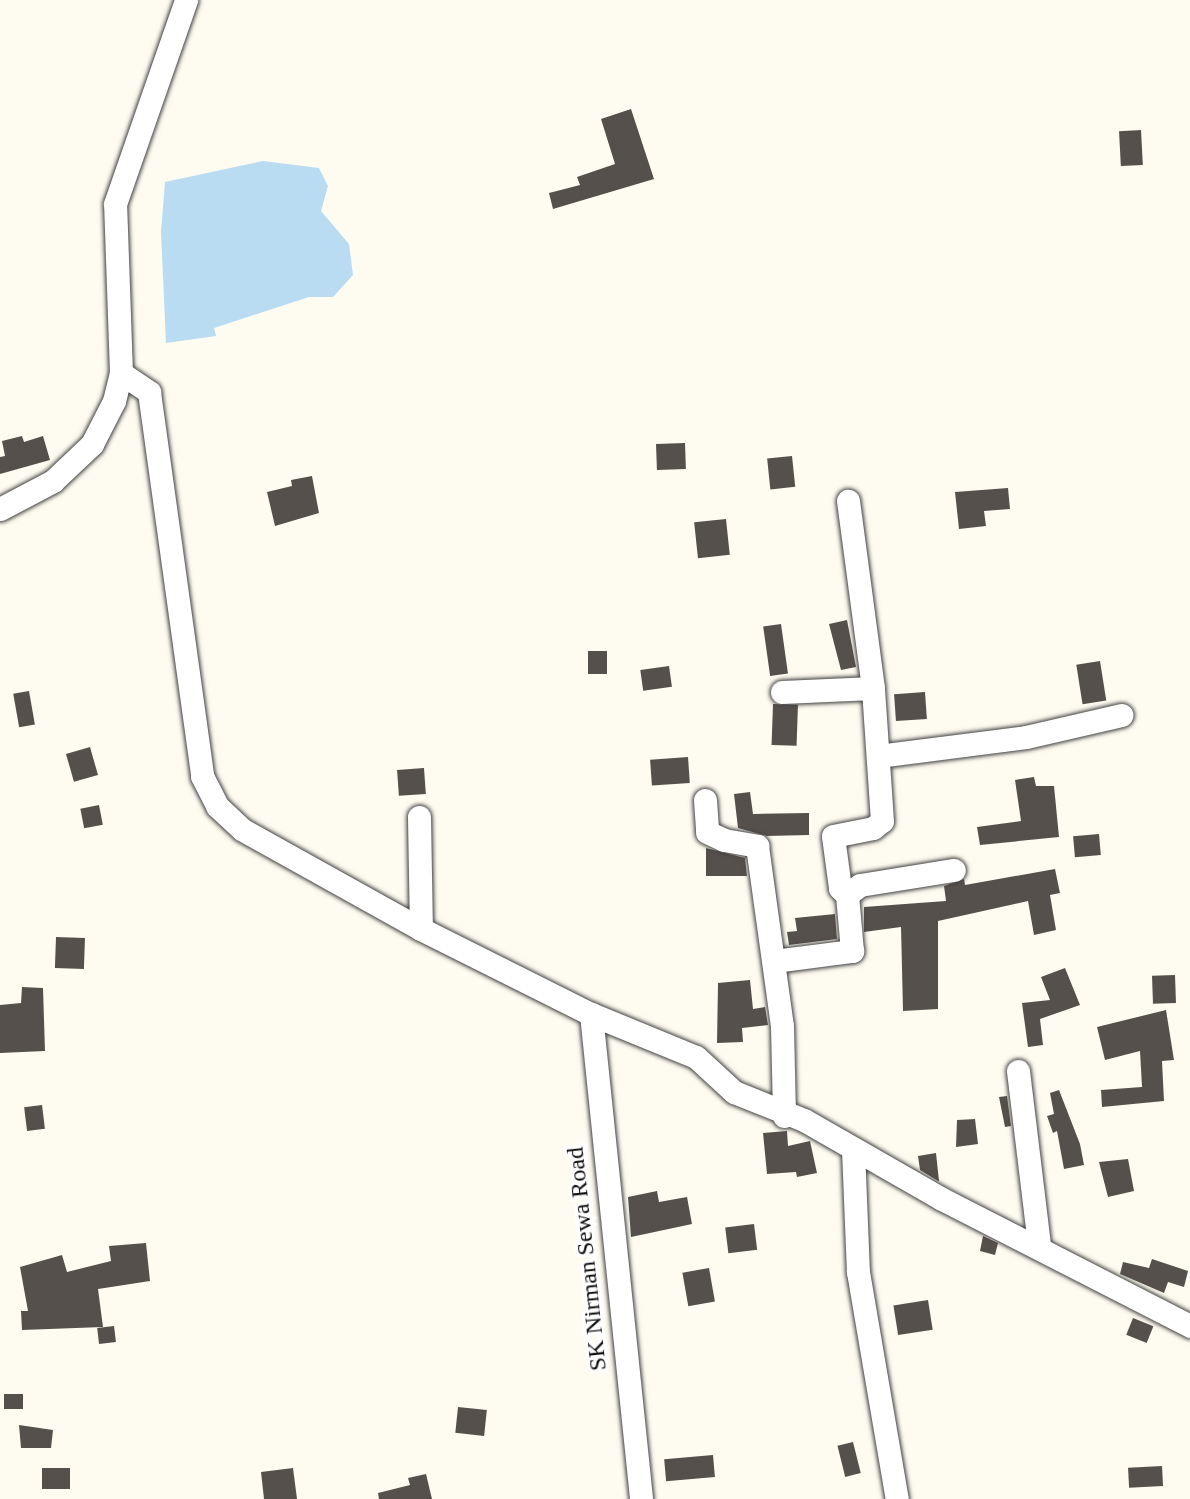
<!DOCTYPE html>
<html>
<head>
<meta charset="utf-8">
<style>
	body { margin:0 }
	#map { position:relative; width:1190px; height:1499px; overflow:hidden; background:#fefcf1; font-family:Georgia,serif }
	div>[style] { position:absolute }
	.water>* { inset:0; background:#b9dcf2 }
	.building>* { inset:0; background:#56504c; transform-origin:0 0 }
	.roads { filter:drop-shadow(0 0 2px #414141) drop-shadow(0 0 2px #414141) }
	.minor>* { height:23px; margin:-11.5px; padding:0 11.5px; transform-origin:11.5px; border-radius:11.5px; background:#fff }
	span { translate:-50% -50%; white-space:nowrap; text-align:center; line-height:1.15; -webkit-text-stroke:7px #fff; paint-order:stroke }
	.street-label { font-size:24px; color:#0e0e0e }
</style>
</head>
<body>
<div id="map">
	<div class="water">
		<div style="clip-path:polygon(263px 161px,319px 168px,328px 186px,321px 211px,349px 244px,353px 275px,333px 297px,309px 297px,214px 328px,216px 336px,166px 343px,161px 232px,165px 182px)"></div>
	</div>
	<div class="building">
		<div style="clip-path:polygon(631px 109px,654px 179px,553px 209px,549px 193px,580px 185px,577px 177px,615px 164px,601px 119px)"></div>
		<div style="left:1141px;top:130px;width:35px;height:22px;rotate:87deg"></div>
		<div style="clip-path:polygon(22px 436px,24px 442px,43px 436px,50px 460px,0 474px,0 457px,5px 456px,2px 441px)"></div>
		<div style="left:685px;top:443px;width:26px;height:29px;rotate:88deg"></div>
		<div style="left:792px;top:456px;width:31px;height:25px;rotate:84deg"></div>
		<div style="clip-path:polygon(312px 476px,319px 513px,275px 526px,267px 492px,292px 486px,291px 480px)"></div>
		<div style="clip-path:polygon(1008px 488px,1010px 509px,984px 511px,986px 526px,959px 529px,955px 492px)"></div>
		<div style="left:726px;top:519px;width:36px;height:32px;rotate:84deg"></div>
		<div style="clip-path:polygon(847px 620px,856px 667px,841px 670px,829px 624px)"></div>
		<div style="left:781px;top:624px;width:50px;height:18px;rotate:82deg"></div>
		<div style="left:588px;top:651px;width:19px;height:23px"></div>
		<div style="left:1100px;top:661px;width:40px;height:24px;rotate:81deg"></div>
		<div style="left:669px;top:666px;width:21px;height:29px;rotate:82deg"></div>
		<div style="left:29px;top:691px;width:34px;height:16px;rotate:80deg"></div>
		<div style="left:925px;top:692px;width:27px;height:31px;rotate:86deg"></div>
		<div style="left:773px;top:704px;width:25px;height:41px;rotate:2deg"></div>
		<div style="left:90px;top:747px;width:29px;height:25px;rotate:74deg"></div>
		<div style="left:688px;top:757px;width:26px;height:38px;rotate:86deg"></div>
		<div style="left:424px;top:768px;width:26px;height:27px;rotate:86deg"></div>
		<div style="clip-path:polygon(1034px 777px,1036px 786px,1054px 786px,1059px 837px,980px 845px,977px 827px,1021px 821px,1015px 780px)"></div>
		<div style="clip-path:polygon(750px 792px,753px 814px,809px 813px,809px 835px,767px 836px,738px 828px,734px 794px)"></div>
		<div style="left:99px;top:805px;width:20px;height:19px;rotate:79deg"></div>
		<div style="left:1099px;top:834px;width:21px;height:26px;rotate:85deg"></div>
		<div style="clip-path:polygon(706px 848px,745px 858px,747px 876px,706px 876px)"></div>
		<div style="clip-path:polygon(1055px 869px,1060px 893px,1050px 895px,1056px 930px,1034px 935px,1028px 901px,938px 921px,938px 1009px,903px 1011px,901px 927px,864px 932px,864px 907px,946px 901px,944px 886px,964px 879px,965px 885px)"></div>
		<div style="clip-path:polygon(835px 914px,837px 939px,789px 945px,787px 932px,797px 931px,795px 918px)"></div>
		<div style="left:56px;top:937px;width:29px;height:31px;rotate:2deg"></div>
		<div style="clip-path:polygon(1065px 968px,1080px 1005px,1040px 1019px,1043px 1045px,1028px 1047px,1022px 1003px,1050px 1000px,1041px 977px)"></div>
		<div style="left:1175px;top:975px;width:28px;height:23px;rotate:88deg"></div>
		<div style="clip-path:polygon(750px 980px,753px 1009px,765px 1007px,768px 1025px,742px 1028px,743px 1042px,717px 1043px,718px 983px)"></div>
		<div style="clip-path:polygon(22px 987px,43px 988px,45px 1051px,0 1053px,0 1005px,21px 1003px)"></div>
		<div style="clip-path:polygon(1166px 1010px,1174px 1060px,1162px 1061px,1164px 1101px,1102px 1107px,1101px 1090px,1142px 1087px,1140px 1051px,1105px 1060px,1097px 1027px)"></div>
		<div style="clip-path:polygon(1059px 1090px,1080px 1144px,1084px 1165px,1064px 1169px,1057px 1131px,1053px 1133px,1047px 1116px,1054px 1114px,1050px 1093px)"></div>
		<div style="clip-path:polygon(1007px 1096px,1011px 1126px,1005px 1127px,999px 1097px)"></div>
		<div style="left:42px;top:1105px;width:24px;height:18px;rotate:83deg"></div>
		<div style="clip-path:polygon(975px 1119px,978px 1144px,956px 1147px,957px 1120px)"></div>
		<div style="clip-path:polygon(787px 1131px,788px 1146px,810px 1141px,817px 1173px,797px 1177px,796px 1172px,767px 1174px,763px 1133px)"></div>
		<div style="clip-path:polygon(936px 1153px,939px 1181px,938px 1181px,920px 1170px,918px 1156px)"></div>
		<div style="clip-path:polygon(1128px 1159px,1134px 1191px,1108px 1197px,1099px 1162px)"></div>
		<div style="clip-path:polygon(657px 1191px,659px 1202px,687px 1197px,692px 1224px,631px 1237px,628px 1197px)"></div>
		<div style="left:754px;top:1224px;width:26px;height:29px;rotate:83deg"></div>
		<div style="clip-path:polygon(983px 1236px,998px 1243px,995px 1255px,980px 1251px)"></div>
		<div style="clip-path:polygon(146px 1243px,150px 1281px,98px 1289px,103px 1327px,22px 1330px,21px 1311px,28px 1311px,20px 1267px,62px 1255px,67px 1272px,111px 1261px,109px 1246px)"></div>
		<div style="clip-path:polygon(1152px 1259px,1188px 1271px,1184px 1287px,1168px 1282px,1164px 1293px,1120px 1274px,1123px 1262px,1149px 1268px)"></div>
		<div style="left:709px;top:1268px;width:34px;height:27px;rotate:80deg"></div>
		<div style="left:928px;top:1300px;width:30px;height:35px;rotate:81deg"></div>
		<div style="left:1133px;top:1318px;width:22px;height:18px;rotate:22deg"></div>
		<div style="left:114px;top:1326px;width:16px;height:17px;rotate:83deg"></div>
		<div style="left:4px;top:1394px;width:19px;height:15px"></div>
		<div style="left:458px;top:1407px;width:29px;height:26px;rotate:6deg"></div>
		<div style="clip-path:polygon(19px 1425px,53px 1430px,51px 1448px,21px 1448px)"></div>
		<div style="left:853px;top:1442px;width:32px;height:16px;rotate:76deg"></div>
		<div style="left:713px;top:1455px;width:22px;height:49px;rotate:85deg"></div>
		<div style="left:1162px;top:1466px;width:20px;height:34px;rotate:87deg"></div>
		<div style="left:42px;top:1468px;width:28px;height:21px"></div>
		<div style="clip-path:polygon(293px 1468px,297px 1499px,264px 1499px,261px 1472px)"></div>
		<div style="clip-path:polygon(426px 1474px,432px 1499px,379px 1499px,378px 1493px,410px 1485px,408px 1478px)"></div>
	</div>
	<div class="roads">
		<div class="minor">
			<div style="left:121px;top:373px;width:34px;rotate:34deg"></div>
			<div style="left:149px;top:392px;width:388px;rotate:82.1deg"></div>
			<div style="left:202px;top:776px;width:34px;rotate:63deg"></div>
			<div style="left:217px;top:806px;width:35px;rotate:43deg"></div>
			<div style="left:243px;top:830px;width:204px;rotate:29.1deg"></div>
			<div style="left:421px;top:929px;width:190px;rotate:26.6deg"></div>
			<div style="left:591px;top:1014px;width:113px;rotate:22.3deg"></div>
			<div style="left:696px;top:1057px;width:52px;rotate:42.6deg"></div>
			<div style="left:734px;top:1092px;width:75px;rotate:21.8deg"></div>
			<div style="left:804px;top:1120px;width:159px;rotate:29.8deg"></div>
			<div style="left:942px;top:1199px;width:279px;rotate:27.1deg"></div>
			<div style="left:0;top:509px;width:60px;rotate:-27.8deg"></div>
			<div style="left:53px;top:481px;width:54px;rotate:-43.5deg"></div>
			<div style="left:92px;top:444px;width:48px;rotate:-62.9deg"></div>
			<div style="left:114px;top:401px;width:29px;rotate:-76deg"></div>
			<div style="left:121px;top:373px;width:169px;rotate:-92deg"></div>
			<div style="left:115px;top:204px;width:216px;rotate:-70.8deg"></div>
			<div style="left:782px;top:692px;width:91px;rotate:-2.5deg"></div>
			<div style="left:878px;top:756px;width:149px;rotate:-7.3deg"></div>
			<div style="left:1026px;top:737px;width:98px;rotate:-13deg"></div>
			<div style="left:705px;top:800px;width:32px;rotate:86deg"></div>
			<div style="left:707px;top:832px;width:19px;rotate:25deg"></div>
			<div style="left:724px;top:840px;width:34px;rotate:10deg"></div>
			<div style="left:757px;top:846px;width:182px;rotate:82.1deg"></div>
			<div style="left:782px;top:1026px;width:90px;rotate:88.7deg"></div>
			<div style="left:419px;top:817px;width:112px;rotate:89deg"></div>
			<div style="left:847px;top:895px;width:10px;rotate:-135deg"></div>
			<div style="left:840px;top:888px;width:52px;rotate:-97.7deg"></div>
			<div style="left:833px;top:836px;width:41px;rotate:-11.3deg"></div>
			<div style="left:873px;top:828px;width:11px;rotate:-38deg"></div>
			<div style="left:882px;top:821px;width:133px;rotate:-93.9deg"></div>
			<div style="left:873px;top:688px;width:189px;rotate:-97.6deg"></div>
			<div style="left:774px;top:961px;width:79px;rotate:-7.3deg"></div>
			<div style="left:852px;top:951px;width:56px;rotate:-95.1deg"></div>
			<div style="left:847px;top:895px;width:16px;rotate:-38deg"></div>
			<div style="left:860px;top:885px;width:95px;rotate:-9.1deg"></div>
			<div style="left:591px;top:1014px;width:488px;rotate:84.1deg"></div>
			<div style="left:1018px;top:1071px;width:174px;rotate:83.1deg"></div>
			<div style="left:853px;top:1149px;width:123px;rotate:87.7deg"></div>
			<div style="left:858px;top:1272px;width:230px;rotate:80.3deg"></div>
		</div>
	</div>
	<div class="street-label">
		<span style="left:587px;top:1259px;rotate:-96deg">SK Nirman Sewa Road</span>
	</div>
</div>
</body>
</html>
